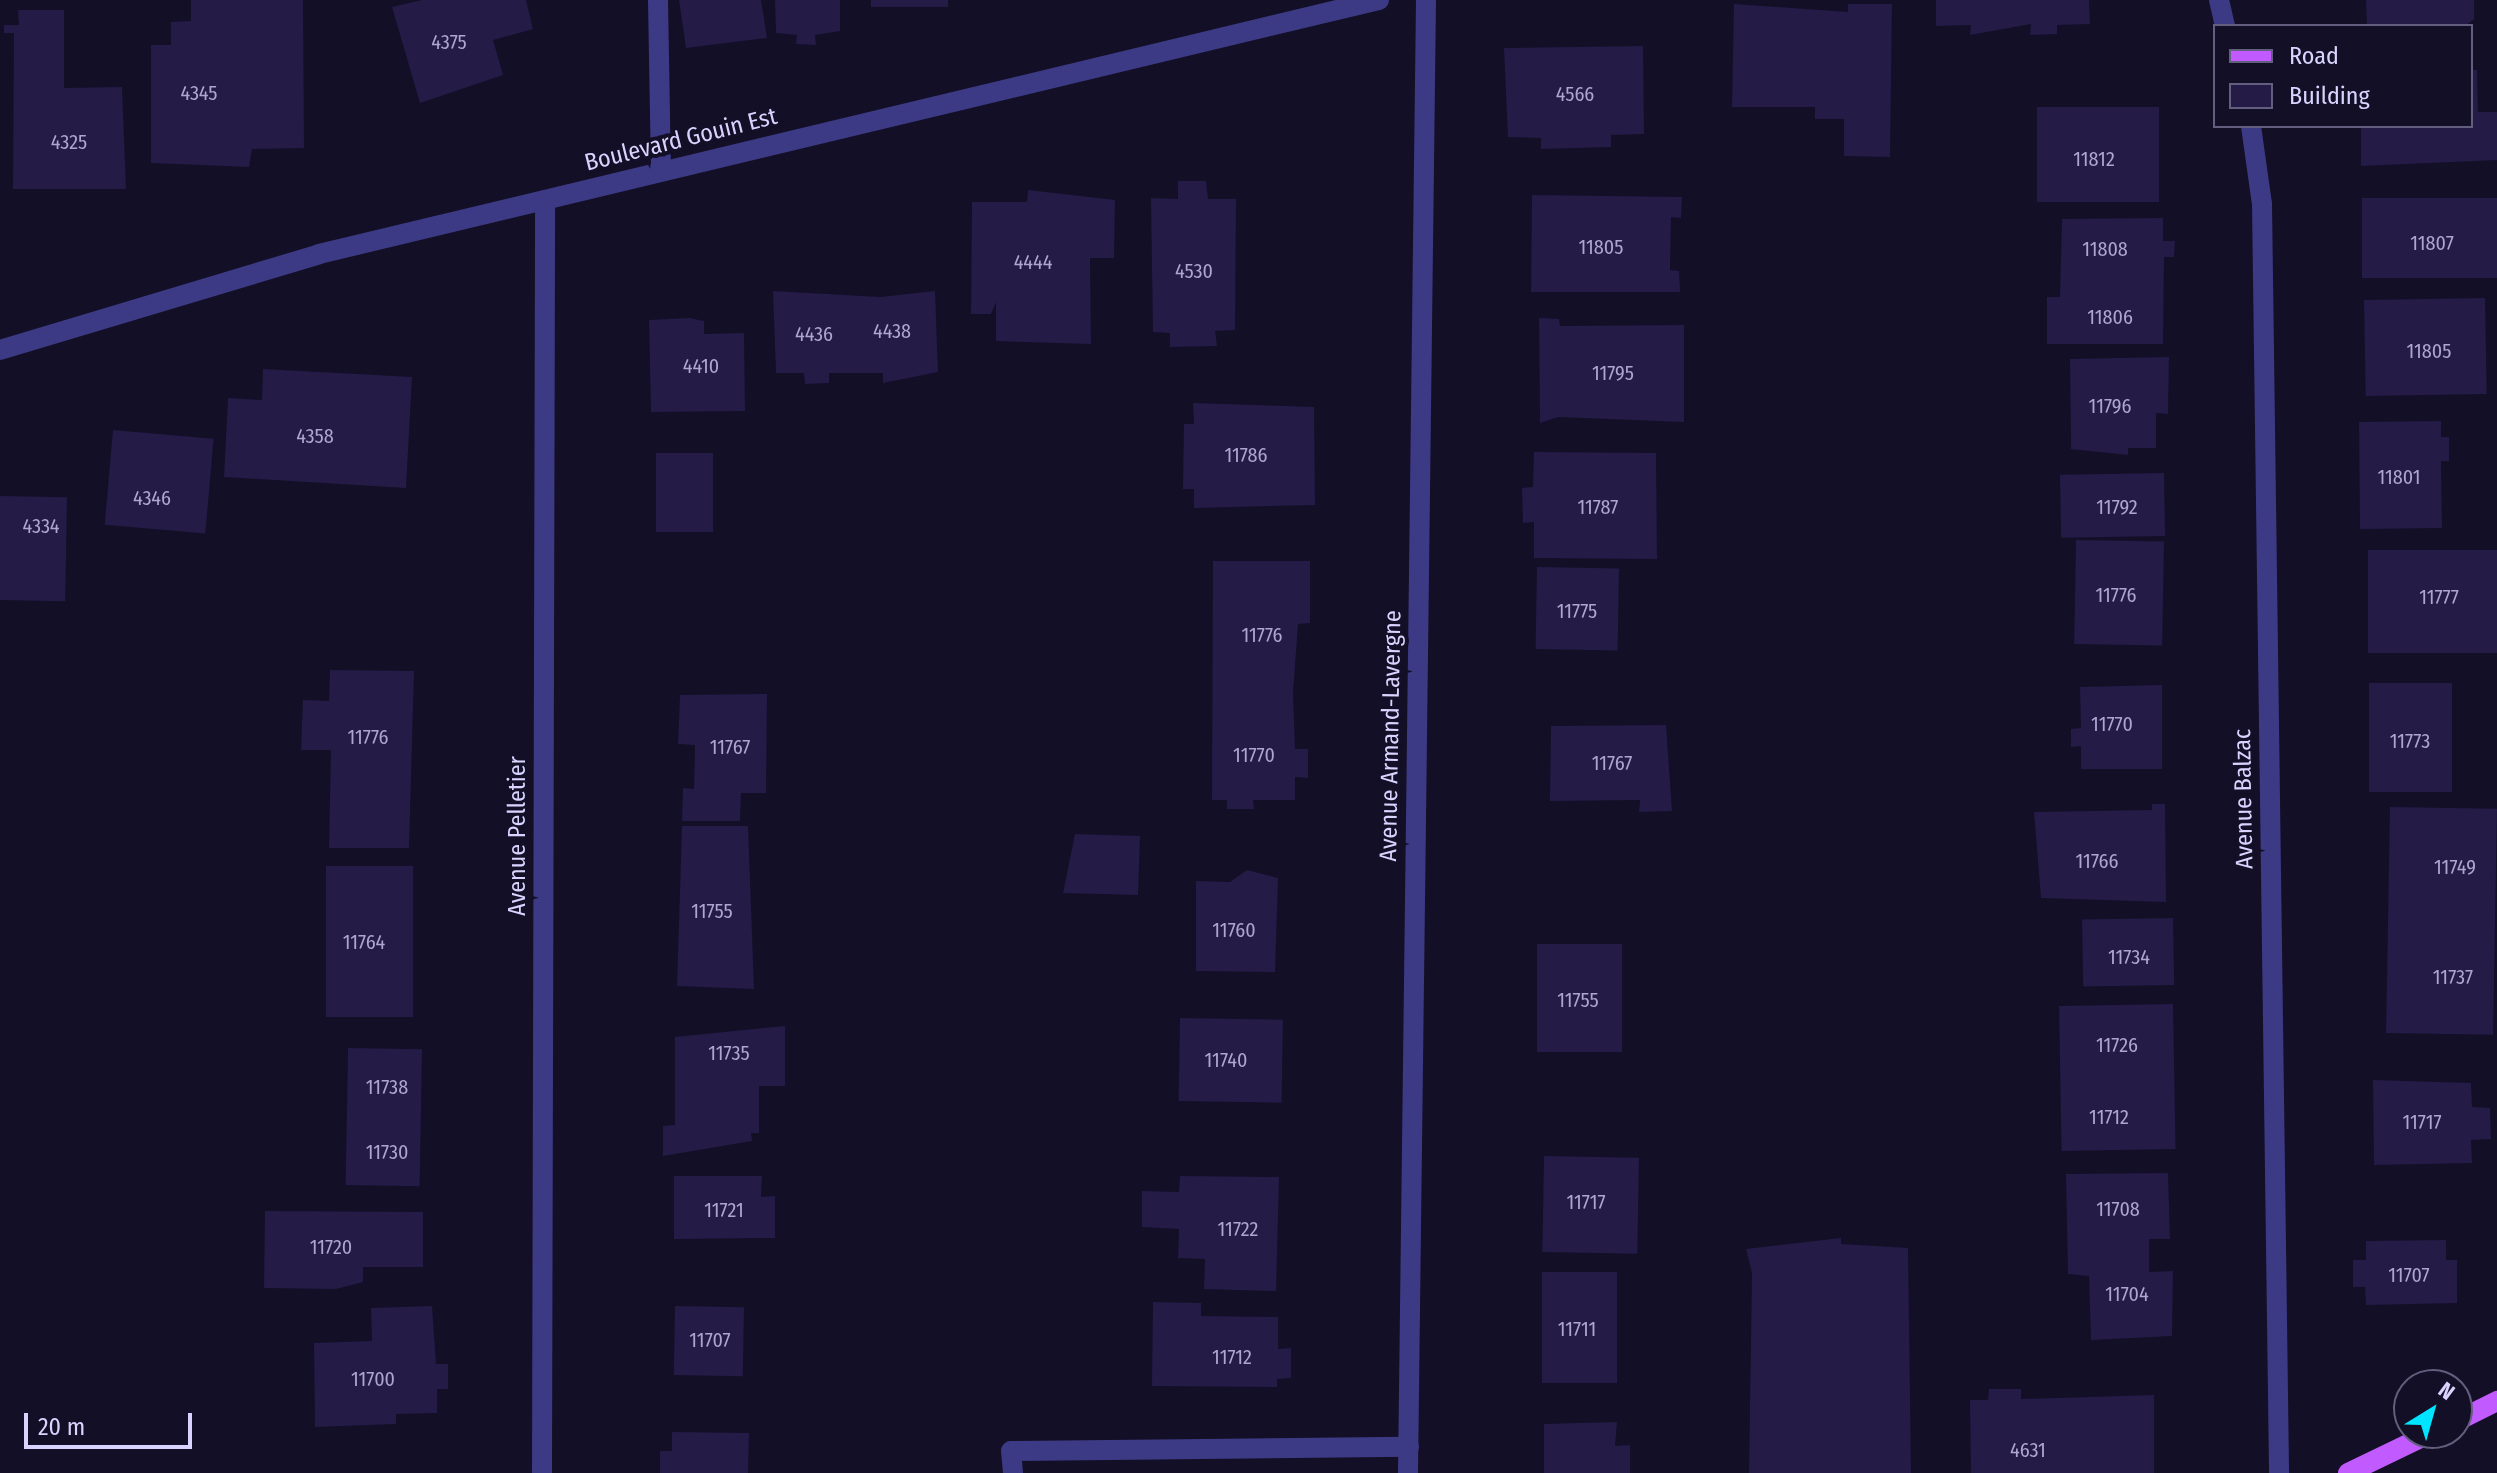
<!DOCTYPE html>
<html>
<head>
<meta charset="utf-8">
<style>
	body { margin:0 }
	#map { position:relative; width:2497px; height:1473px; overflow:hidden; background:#130f26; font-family:"Fira Sans Condensed",sans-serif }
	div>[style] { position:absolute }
	.building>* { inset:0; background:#241b47; transform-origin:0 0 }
	.minor>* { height:20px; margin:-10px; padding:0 10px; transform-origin:10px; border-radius:10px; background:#3d3a85 }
	.major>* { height:20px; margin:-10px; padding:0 10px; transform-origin:10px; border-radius:10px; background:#c25bff }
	span { translate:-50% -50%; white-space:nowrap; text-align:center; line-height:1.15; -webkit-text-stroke:8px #130f26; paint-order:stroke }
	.number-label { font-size:20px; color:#aca6d1 }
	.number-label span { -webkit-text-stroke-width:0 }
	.street-label { font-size:24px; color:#d9d4ff }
	.legend { position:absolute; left:2213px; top:24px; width:260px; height:104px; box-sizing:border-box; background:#130f26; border:2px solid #625e7d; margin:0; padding:10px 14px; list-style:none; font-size:24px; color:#d9d4ff }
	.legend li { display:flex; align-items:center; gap:16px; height:40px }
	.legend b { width:40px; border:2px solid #625e7d }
	.north { position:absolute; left:2393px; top:1369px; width:80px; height:80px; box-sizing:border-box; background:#130f26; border:2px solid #625e7d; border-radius:50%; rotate:37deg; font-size:22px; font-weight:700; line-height:32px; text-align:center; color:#d9d4ff }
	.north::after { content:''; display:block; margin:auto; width:28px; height:36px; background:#00e5ff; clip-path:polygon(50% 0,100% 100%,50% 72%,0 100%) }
	.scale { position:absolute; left:24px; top:1413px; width:168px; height:36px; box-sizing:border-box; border:4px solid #d9d4ff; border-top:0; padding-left:10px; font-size:24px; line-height:28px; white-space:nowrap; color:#d9d4ff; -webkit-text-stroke:6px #130f26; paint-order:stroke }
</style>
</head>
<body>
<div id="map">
	<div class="building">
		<div style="clip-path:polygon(191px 0,303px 0,304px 148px,252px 149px,249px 167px,151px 163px,151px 45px,171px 45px,171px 22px,191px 21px)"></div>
		<div style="clip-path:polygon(422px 0,526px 0,533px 29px,493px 40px,503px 75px,420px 103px,392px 7px)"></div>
		<div style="clip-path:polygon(679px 0,761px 0,767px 38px,686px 48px)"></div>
		<div style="clip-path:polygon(775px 0,840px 0,840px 31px,815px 35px,816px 45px,796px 44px,797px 35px,776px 33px)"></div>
		<div style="left:871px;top:0;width:77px;height:7px"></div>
		<div style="clip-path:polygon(1936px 0,2089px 0,2090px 24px,2057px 25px,2057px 34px,2030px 35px,2031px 24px,1970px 35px,1971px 25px,1936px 26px)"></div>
		<div style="clip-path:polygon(2366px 0,2474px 0,2474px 19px,2465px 26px,2367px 26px)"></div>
		<div style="clip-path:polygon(1734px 4px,1848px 12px,1848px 4px,1892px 4px,1890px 157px,1844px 156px,1844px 119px,1815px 119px,1815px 107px,1732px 107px)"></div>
		<div style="clip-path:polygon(18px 10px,64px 10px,64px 88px,122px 87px,126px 189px,13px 189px,14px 33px,4px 33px,4px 25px,19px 25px)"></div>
		<div style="clip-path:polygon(1643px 46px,1644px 134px,1611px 135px,1611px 147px,1541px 149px,1541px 138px,1508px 137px,1504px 48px)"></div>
		<div style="clip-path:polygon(2471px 70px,2477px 70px,2478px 112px,2497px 112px,2497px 160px,2361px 166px,2361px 126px,2471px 126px)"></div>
		<div style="left:2037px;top:107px;width:122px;height:95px"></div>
		<div style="clip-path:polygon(1178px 181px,1206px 181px,1208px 199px,1236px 199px,1235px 330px,1215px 331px,1217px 346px,1170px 347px,1170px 333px,1153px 332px,1151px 198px,1178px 199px)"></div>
		<div style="clip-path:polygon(1028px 190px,1115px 200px,1114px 258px,1090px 258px,1091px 344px,996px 341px,996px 302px,991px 314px,971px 314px,972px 202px,1027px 202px)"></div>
		<div style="clip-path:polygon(1532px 195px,1682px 197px,1681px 218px,1671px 217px,1670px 270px,1679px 271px,1680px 292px,1531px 292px)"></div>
		<div style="left:2497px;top:198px;width:80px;height:135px;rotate:90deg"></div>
		<div style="clip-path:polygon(2163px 218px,2163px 241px,2175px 241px,2174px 257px,2164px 257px,2163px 344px,2047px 344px,2047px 297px,2060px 297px,2062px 219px)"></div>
		<div style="clip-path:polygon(773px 291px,880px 297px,935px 291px,938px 372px,883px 383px,883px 373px,829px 373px,829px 383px,805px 384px,804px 373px,776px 373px)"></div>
		<div style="left:2485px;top:298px;width:96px;height:121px;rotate:89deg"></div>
		<div style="clip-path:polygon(689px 318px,704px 321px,704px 334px,744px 333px,745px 411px,651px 412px,649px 320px)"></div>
		<div style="clip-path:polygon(1539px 318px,1559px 319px,1560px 326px,1684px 325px,1684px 422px,1558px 417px,1540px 423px)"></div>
		<div style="clip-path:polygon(2169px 357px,2168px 414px,2156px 413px,2156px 448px,2128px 448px,2128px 455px,2071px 449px,2070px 359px)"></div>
		<div style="clip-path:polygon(263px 369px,412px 377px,406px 488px,224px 477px,228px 398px,262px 400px)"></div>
		<div style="clip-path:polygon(1193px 403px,1314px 407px,1315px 505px,1194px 508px,1194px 489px,1183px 489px,1184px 424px,1194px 424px)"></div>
		<div style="clip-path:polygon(2441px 421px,2441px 437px,2449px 437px,2449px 461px,2441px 461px,2442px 528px,2360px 529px,2359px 422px)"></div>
		<div style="left:113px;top:430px;width:101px;height:95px;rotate:5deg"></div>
		<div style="clip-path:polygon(1534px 452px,1656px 453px,1657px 559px,1534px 558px,1534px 522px,1523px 523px,1522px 488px,1533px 487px)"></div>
		<div style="left:656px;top:453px;width:57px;height:79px"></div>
		<div style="left:2164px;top:473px;width:63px;height:104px;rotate:89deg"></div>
		<div style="left:0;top:496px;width:67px;height:104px;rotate:1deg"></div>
		<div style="left:2076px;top:540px;width:88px;height:104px;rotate:1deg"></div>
		<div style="left:2368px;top:550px;width:129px;height:103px"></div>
		<div style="clip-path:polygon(1213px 561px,1310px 561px,1310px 623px,1298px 624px,1293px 693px,1295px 749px,1308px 749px,1308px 778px,1295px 777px,1295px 800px,1253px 800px,1254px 809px,1227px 809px,1227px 800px,1212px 800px)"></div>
		<div style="left:1537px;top:567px;width:82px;height:82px;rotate:1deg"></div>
		<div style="clip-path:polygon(330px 670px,414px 671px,409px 848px,329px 848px,331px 750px,301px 750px,303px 700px,329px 701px)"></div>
		<div style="left:2369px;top:683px;width:83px;height:109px"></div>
		<div style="clip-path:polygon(2162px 685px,2162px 769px,2081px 769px,2081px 746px,2071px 747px,2071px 729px,2081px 728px,2080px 687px)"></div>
		<div style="clip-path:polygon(767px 694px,766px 793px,741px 793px,740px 821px,682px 821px,683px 788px,694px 789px,695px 745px,678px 744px,680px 695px)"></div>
		<div style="clip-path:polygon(1666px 725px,1672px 811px,1639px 812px,1640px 800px,1550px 801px,1551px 726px)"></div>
		<div style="clip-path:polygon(2152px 804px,2165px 804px,2166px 902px,2041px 898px,2034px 812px,2152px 810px)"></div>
		<div style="left:2390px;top:807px;width:107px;height:226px;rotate:1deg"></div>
		<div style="clip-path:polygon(682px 826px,748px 826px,754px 989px,677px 986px)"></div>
		<div style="clip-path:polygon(1075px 834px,1140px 836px,1138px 895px,1063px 893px)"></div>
		<div style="left:413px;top:866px;width:151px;height:87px;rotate:90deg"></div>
		<div style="clip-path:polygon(1247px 870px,1278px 878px,1275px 972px,1196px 971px,1196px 881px,1230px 882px)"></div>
		<div style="left:2173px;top:918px;width:67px;height:91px;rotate:89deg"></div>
		<div style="left:1537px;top:944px;width:85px;height:108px"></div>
		<div style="left:2173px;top:1004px;width:145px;height:114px;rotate:89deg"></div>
		<div style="left:1180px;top:1018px;width:103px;height:83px;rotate:1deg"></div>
		<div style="clip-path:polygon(785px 1026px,785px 1086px,759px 1086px,759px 1133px,751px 1133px,752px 1141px,663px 1156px,663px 1126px,675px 1125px,675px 1037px)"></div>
		<div style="left:348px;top:1048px;width:74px;height:137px;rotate:1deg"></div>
		<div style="clip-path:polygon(2373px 1080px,2471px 1083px,2472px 1107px,2490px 1108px,2491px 1139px,2471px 1140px,2472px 1163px,2374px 1165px)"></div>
		<div style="left:1544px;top:1156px;width:95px;height:96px;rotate:1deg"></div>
		<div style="clip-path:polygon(2168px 1173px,2170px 1239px,2149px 1239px,2149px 1272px,2173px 1271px,2172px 1336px,2091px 1340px,2089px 1276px,2068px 1274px,2066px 1174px)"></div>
		<div style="clip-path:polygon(674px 1176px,762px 1176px,761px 1197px,775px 1196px,775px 1238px,674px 1239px)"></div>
		<div style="clip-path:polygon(1180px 1176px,1279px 1177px,1276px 1291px,1204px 1289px,1205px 1259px,1178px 1258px,1179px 1229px,1142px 1227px,1142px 1191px,1179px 1192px)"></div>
		<div style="clip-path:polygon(265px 1211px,423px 1212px,423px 1267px,363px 1267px,363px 1282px,336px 1289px,264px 1288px)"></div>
		<div style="clip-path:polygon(1841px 1238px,1841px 1244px,1908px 1248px,1911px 1473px,1749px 1473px,1752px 1273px,1746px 1249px)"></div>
		<div style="clip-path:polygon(2446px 1240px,2446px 1260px,2457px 1260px,2457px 1303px,2366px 1305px,2365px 1287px,2353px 1287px,2353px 1260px,2366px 1260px,2366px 1241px)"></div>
		<div style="left:1542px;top:1272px;width:75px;height:111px"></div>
		<div style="clip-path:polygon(1153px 1302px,1201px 1303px,1201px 1316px,1278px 1317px,1278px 1349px,1291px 1348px,1291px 1378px,1277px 1379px,1277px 1387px,1152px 1386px)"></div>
		<div style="clip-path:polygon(432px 1306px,436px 1364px,448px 1364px,448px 1389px,437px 1389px,437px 1413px,396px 1414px,396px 1424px,315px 1427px,314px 1343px,372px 1341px,371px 1308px)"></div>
		<div style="left:675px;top:1306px;width:69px;height:69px;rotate:1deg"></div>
		<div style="clip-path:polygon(1989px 1389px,2021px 1389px,2021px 1399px,2154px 1395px,2154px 1473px,1971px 1473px,1970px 1400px,1988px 1400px)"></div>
		<div style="clip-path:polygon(1617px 1422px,1615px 1446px,1630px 1445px,1630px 1473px,1544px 1473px,1544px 1424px)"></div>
		<div style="clip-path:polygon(672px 1432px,749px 1433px,748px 1473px,660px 1473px,660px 1451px,672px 1451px)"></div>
	</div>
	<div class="minor">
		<div style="left:658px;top:0;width:171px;rotate:89deg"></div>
		<div style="left:2219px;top:0;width:27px;rotate:77deg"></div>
		<div style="left:2251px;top:126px;width:79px;rotate:82deg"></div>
		<div style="left:2262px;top:204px;width:1269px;rotate:89.23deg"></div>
		<div style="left:0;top:350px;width:333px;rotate:-16.7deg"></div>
		<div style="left:319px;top:254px;width:1090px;rotate:-13.48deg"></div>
		<div style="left:542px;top:1473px;width:1273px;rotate:-89.86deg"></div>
		<div style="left:1013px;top:1473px;width:22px;rotate:-95deg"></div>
		<div style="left:1011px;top:1451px;width:398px;rotate:-0.6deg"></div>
		<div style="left:1408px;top:1473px;width:1473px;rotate:-89.3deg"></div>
	</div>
	<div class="major">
		<div style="left:2457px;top:1421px;width:45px;rotate:-26.6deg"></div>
		<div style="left:2348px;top:1473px;width:92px;rotate:-25.7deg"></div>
	</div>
	<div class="number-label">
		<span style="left:449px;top:42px">4375</span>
		<span style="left:199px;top:93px">4345</span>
		<span style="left:1575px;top:94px">4566</span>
		<span style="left:69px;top:142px">4325</span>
		<span style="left:2094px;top:159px">11812</span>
		<span style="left:2432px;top:243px">11807</span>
		<span style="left:1601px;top:247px">11805</span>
		<span style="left:2105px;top:249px">11808</span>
		<span style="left:1033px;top:262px">4444</span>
		<span style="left:1194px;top:271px">4530</span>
		<span style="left:2110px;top:317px">11806</span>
		<span style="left:892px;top:331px">4438</span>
		<span style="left:814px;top:334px">4436</span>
		<span style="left:2429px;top:351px">11805</span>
		<span style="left:701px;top:366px">4410</span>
		<span style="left:1613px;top:373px">11795</span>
		<span style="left:2110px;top:406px">11796</span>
		<span style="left:315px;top:436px">4358</span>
		<span style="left:1246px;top:455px">11786</span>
		<span style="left:2399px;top:477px">11801</span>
		<span style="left:152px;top:498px">4346</span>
		<span style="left:1598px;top:507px">11787</span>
		<span style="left:2117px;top:507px">11792</span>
		<span style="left:41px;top:526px">4334</span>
		<span style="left:2116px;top:595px">11776</span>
		<span style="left:2439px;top:597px">11777</span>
		<span style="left:1577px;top:611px">11775</span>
		<span style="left:1262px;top:635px">11776</span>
		<span style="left:2112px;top:724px">11770</span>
		<span style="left:368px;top:737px">11776</span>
		<span style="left:2410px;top:741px">11773</span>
		<span style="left:730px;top:747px">11767</span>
		<span style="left:1254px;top:755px">11770</span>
		<span style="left:1612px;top:763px">11767</span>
		<span style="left:2097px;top:861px">11766</span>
		<span style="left:2455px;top:867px">11749</span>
		<span style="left:712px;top:911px">11755</span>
		<span style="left:1234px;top:930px">11760</span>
		<span style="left:364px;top:942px">11764</span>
		<span style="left:2129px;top:957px">11734</span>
		<span style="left:2453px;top:977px">11737</span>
		<span style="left:1578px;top:1000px">11755</span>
		<span style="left:2117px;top:1045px">11726</span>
		<span style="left:729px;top:1053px">11735</span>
		<span style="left:1226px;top:1060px">11740</span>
		<span style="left:387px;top:1087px">11738</span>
		<span style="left:2109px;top:1117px">11712</span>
		<span style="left:2422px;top:1122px">11717</span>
		<span style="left:387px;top:1152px">11730</span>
		<span style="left:1586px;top:1202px">11717</span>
		<span style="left:2118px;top:1209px">11708</span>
		<span style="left:724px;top:1210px">11721</span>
		<span style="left:1238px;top:1229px">11722</span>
		<span style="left:331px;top:1247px">11720</span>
		<span style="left:2409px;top:1275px">11707</span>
		<span style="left:2127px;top:1294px">11704</span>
		<span style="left:1577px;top:1329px">11711</span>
		<span style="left:710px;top:1340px">11707</span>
		<span style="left:1232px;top:1357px">11712</span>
		<span style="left:373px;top:1379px">11700</span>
		<span style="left:2028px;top:1450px">4631</span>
	</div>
	<div class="street-label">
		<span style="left:681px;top:140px;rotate:-14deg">Boulevard Gouin Est</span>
		<span style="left:1391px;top:736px;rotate:-89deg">Avenue Armand-Lavergne</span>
		<span style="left:2244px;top:799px;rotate:-91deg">Avenue Balzac</span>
		<span style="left:518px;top:836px;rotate:-90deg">Avenue Pelletier</span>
	</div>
	<ul class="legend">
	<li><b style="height:10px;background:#c25bff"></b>Road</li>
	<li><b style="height:22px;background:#241b47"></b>Building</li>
	</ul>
	<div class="north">N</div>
	<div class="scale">20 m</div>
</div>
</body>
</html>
